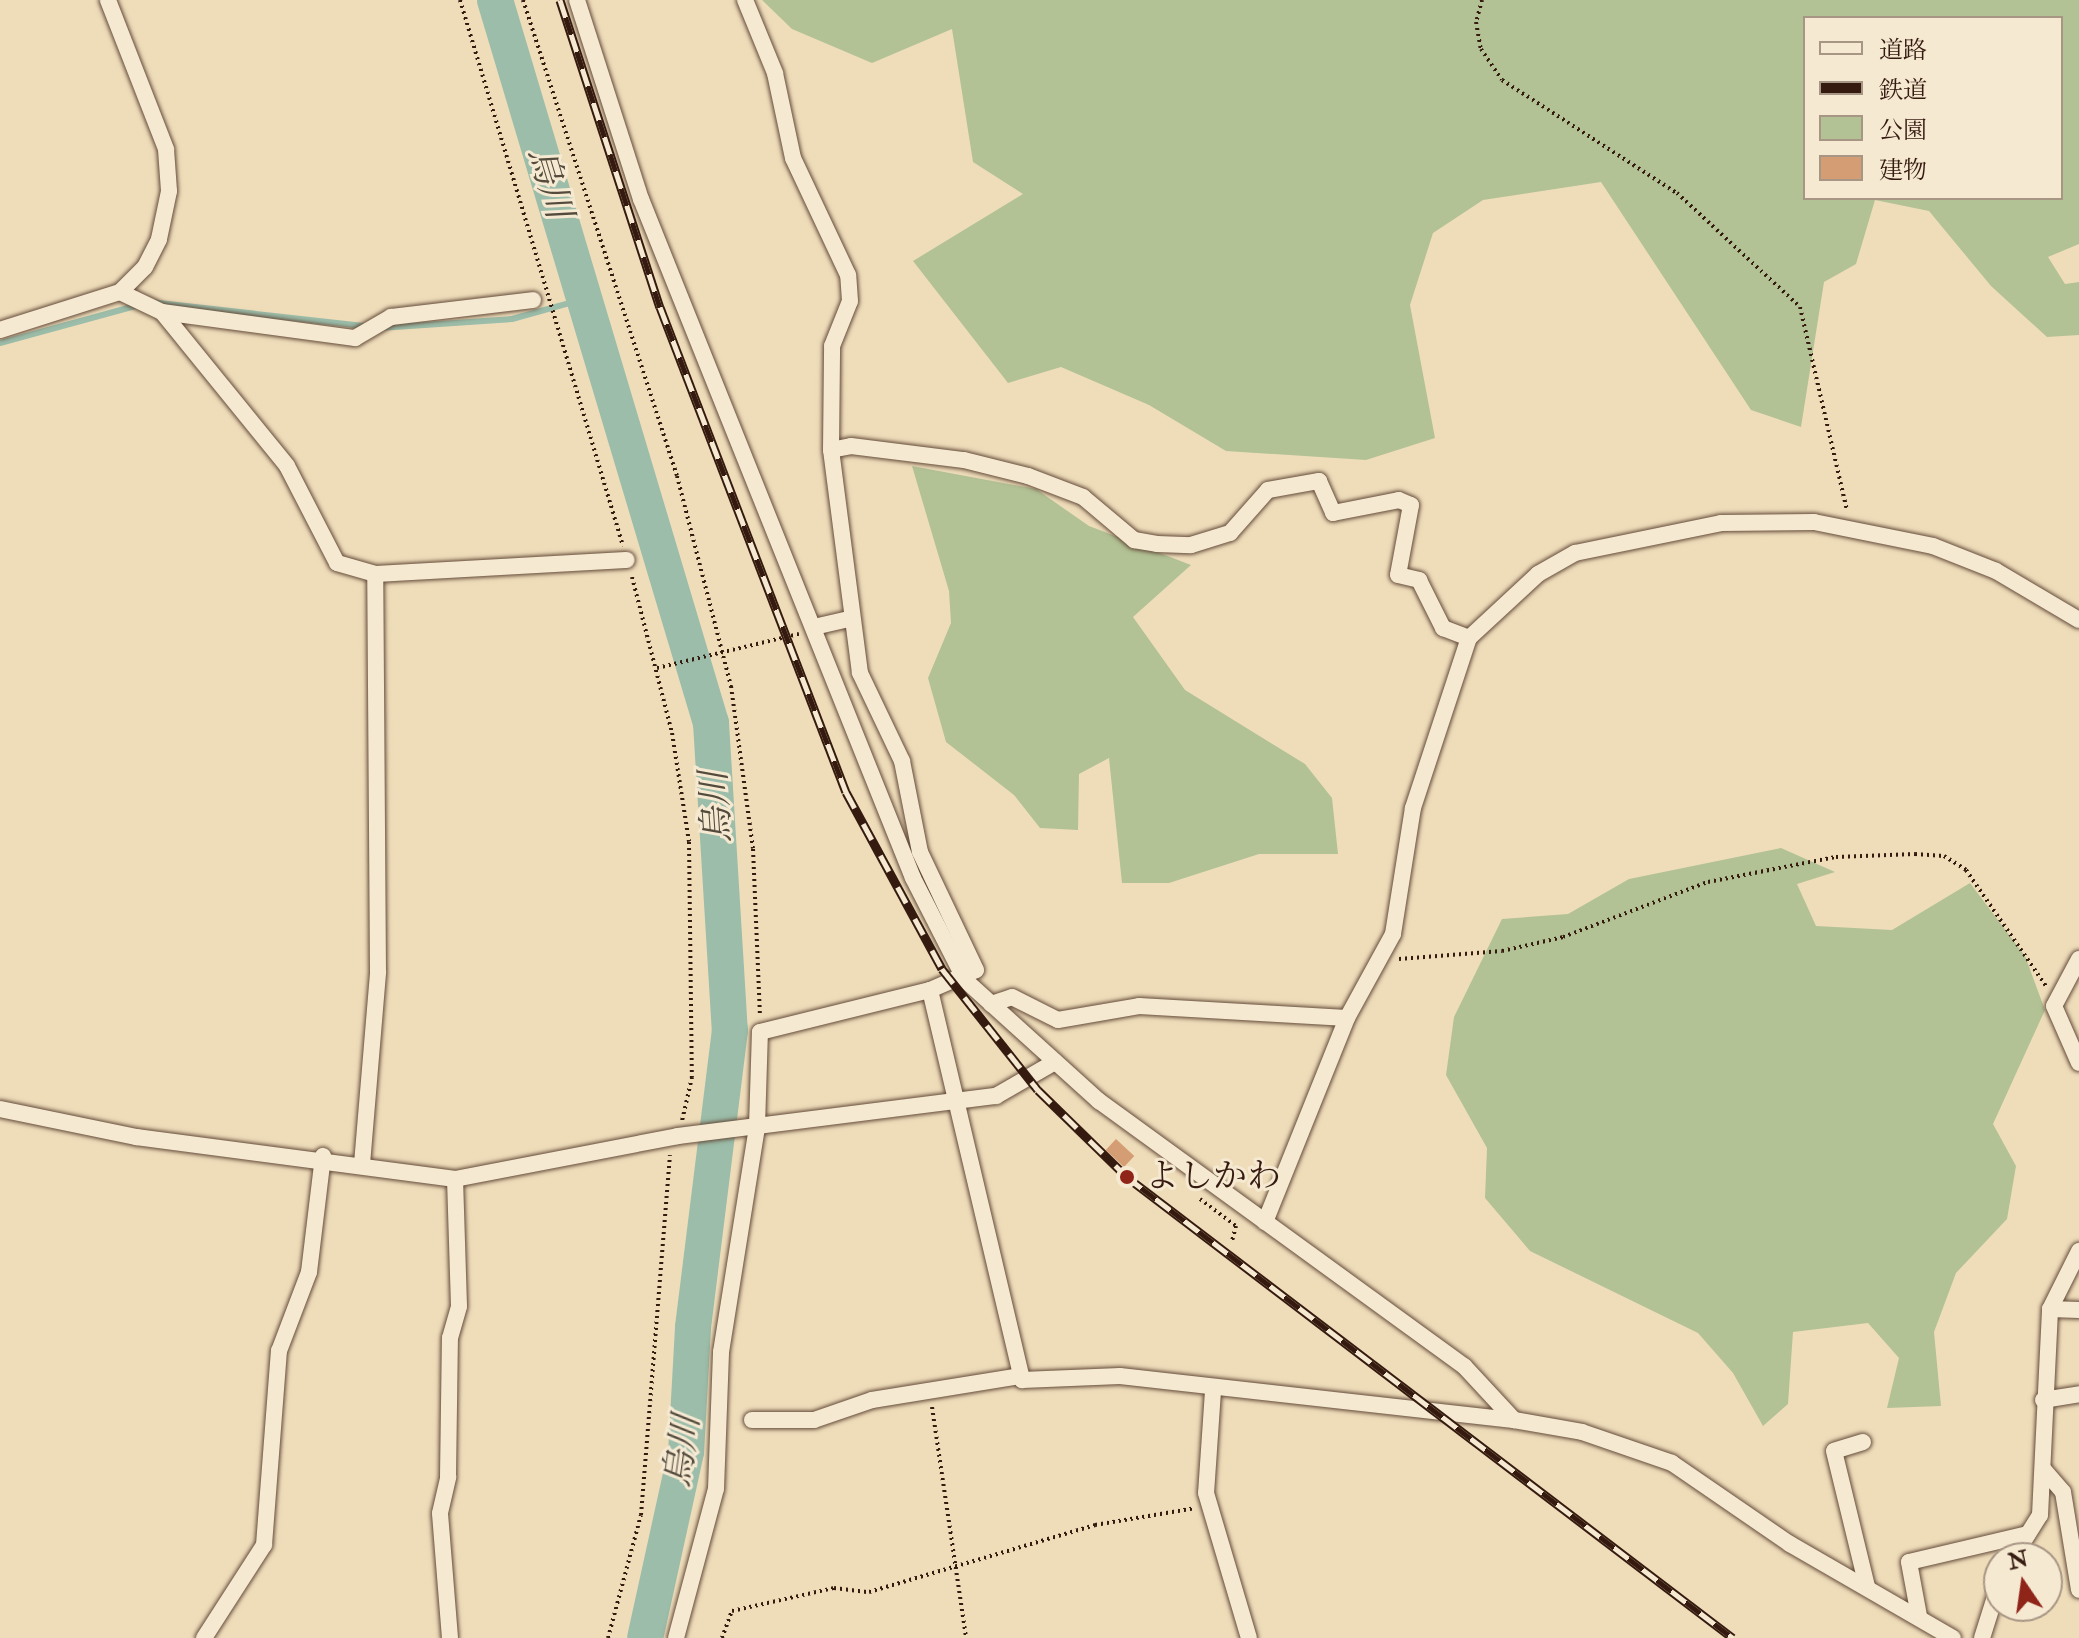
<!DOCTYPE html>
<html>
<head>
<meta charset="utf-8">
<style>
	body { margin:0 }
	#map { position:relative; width:2079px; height:1638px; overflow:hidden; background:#efddba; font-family:"IM FELL Double Pica","Noto Serif JP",serif }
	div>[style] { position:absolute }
	.green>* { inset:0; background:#b2c295 }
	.stream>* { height:6px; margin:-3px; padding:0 3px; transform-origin:3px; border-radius:3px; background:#9bbda9 }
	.river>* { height:36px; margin:-18px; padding:0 18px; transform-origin:18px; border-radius:18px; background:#9bbda9 }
	.building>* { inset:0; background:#d59d74; transform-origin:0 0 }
	.path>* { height:4px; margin-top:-2px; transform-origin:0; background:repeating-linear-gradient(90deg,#351a0f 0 2px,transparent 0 6px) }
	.roads { filter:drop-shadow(0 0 2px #644b3a) drop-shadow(0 0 2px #644b3a) }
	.street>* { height:16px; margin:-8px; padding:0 8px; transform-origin:8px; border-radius:8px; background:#f5e9d2 }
	.rail>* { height:9px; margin-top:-4.5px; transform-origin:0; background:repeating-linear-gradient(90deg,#f5e9d2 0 18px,#351a0f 0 36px); box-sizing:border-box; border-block:2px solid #351a0f }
	.dots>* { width:22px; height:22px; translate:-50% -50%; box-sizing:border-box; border:4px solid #f5e9d2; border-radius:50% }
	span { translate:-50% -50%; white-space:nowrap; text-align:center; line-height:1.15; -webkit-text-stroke:6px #f5e9d2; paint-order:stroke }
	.poi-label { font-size:34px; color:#351a0f }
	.left { translate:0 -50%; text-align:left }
	.water-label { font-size:36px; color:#544b3d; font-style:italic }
	.legend { position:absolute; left:1803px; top:16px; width:260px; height:184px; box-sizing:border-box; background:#f5e9d2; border:2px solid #a89684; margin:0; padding:10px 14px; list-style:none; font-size:24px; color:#351a0f }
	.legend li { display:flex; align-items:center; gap:16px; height:40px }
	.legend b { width:40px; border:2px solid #a89684 }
	.north { position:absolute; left:1983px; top:1542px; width:80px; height:80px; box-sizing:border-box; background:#f5e9d2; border:2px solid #a89684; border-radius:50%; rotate:347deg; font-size:22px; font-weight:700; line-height:32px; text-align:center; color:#351a0f }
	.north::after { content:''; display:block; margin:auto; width:28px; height:36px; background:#8f2418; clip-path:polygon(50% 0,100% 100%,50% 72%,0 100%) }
</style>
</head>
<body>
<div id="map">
	<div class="green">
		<div style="clip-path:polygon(evenodd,762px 0,2079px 0,2079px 244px,2048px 257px,2065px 284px,2079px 282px,2079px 335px,2047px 337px,1991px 286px,1929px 211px,1875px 200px,1856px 264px,1824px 282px,1801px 427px,1751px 410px,1601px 182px,1483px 200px,1433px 233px,1410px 305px,1435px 438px,1366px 460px,1226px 451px,1149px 405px,1061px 367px,1008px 383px,913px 261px,1023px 194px,973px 162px,952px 29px,872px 63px,792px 29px,762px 0,1805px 18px,2061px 18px,2061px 198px,1805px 198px,1805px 18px)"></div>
		<div style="clip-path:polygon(912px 466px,1036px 489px,1089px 526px,1191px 565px,1133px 617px,1185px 690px,1305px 764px,1332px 798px,1338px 854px,1259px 854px,1169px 883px,1122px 883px,1109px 758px,1079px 774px,1078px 830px,1040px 828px,1014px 795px,946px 742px,928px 678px,951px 623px,949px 591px)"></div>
		<div style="clip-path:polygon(1781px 848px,1835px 872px,1797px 884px,1816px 926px,1892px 930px,1970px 883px,2025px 956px,2045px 1010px,1993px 1124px,2016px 1166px,2007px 1219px,1956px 1273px,1934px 1332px,1941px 1406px,1887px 1408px,1899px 1358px,1868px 1323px,1793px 1332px,1788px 1404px,1763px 1426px,1733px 1373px,1698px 1333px,1530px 1251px,1485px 1198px,1487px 1148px,1446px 1075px,1454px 1017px,1502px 919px,1568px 914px,1629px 879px)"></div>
	</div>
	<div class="stream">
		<div style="left:150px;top:302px;width:215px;rotate:6.4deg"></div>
		<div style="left:380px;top:328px;width:132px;rotate:-3.9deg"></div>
		<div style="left:512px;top:319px;width:78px;rotate:-15.6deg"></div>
		<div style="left:0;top:343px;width:144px;rotate:-15.3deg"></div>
	</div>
	<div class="river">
		<div style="left:495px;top:0;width:755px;rotate:73.37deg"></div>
		<div style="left:711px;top:723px;width:308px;rotate:86.5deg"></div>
		<div style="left:730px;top:1030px;width:300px;rotate:97.1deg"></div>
		<div style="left:693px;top:1328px;width:124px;rotate:93.2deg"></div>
		<div style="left:686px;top:1452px;width:190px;rotate:102.4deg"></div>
	</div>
	<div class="building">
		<div style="left:1116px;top:1139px;width:25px;height:15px;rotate:43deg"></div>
	</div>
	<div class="path">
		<div style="left:460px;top:0;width:570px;rotate:73.38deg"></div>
		<div style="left:523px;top:0;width:500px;rotate:72.07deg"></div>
		<div style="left:677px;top:476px;width:217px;rotate:75.6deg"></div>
		<div style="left:731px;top:686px;width:164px;rotate:82.3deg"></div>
		<div style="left:753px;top:849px;width:167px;rotate:87.6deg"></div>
		<div style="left:1482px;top:0;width:23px;rotate:105deg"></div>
		<div style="left:1476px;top:22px;width:27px;rotate:80deg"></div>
		<div style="left:1481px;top:49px;width:37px;rotate:56deg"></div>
		<div style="left:1502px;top:80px;width:208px;rotate:32.9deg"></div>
		<div style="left:1677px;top:193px;width:168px;rotate:42.8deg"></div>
		<div style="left:1800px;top:307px;width:209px;rotate:77deg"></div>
		<div style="left:632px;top:577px;width:161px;rotate:75.6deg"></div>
		<div style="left:672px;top:733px;width:110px;rotate:81.1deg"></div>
		<div style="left:689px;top:842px;width:235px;rotate:89.3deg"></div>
		<div style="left:692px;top:1077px;width:45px;rotate:102.8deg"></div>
		<div style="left:657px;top:668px;width:146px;rotate:-13.5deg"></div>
		<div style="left:1399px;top:959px;width:103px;rotate:-4.4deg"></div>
		<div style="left:1502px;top:951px;width:63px;rotate:-12.9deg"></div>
		<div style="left:1563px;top:937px;width:155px;rotate:-20.8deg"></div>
		<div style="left:1708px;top:882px;width:130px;rotate:-11.1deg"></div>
		<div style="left:1836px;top:857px;width:79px;rotate:-2.2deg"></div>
		<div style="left:1915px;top:854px;width:29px;rotate:4deg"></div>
		<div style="left:1944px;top:856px;width:26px;rotate:32deg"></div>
		<div style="left:1966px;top:870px;width:141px;rotate:55.4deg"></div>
		<div style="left:1200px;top:1199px;width:45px;rotate:36.9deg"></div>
		<div style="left:1236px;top:1226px;width:16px;rotate:105deg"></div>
		<div style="left:932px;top:1407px;width:233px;rotate:81.6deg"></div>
		<div style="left:608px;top:1638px;width:127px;rotate:-75deg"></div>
		<div style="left:641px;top:1515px;width:361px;rotate:-85.4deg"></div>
		<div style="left:722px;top:1638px;width:29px;rotate:-70deg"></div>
		<div style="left:732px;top:1611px;width:105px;rotate:-12.7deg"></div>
		<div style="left:834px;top:1588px;width:35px;rotate:7deg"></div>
		<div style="left:869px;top:1592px;width:236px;rotate:-16.5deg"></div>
		<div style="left:1095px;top:1525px;width:101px;rotate:-9.6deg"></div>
	</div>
	<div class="roads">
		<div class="street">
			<div style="left:577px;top:0;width:209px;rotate:72.2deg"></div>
			<div style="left:641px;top:199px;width:731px;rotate:68.17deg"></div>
			<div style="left:913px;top:878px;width:114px;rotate:63deg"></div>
			<div style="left:965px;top:980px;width:181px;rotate:42.1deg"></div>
			<div style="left:1099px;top:1101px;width:451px;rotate:36deg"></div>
			<div style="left:1464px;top:1366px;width:74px;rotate:47.2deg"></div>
			<div style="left:1514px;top:1420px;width:69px;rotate:10deg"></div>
			<div style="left:1582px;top:1432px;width:95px;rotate:19deg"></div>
			<div style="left:1672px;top:1463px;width:143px;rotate:34.5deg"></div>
			<div style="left:1790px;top:1544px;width:188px;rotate:30deg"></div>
			<div style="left:120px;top:292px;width:47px;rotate:25.5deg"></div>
			<div style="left:162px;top:312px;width:198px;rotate:50.9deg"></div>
			<div style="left:287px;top:466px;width:109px;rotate:62.7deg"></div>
			<div style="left:337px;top:563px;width:40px;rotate:16deg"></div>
			<div style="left:375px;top:574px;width:252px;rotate:-3.2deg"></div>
			<div style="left:162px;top:312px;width:195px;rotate:7.7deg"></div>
			<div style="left:355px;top:338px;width:42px;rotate:-30.3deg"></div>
			<div style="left:391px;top:317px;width:143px;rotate:-6.8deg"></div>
			<div style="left:0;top:330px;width:126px;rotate:-17.6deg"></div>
			<div style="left:120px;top:292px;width:35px;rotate:-45deg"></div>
			<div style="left:145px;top:267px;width:31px;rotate:-63deg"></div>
			<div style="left:159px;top:239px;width:49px;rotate:-78.2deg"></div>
			<div style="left:169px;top:191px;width:42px;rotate:-94.1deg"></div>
			<div style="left:166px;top:149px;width:160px;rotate:-111.3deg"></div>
			<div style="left:831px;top:450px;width:20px;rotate:-11deg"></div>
			<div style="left:851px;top:446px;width:114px;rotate:7.1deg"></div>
			<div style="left:964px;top:460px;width:66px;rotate:14deg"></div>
			<div style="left:1028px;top:476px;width:59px;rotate:20.9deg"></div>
			<div style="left:1083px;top:497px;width:67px;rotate:40.1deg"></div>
			<div style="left:1134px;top:540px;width:23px;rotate:10deg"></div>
			<div style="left:1157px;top:544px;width:34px;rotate:2deg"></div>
			<div style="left:1191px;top:545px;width:41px;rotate:-17.1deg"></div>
			<div style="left:1230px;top:533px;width:57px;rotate:-48.5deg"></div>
			<div style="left:1268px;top:490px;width:52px;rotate:-10deg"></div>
			<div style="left:1319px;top:481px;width:35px;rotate:66deg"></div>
			<div style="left:1333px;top:513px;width:67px;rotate:-11.1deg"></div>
			<div style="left:1399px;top:500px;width:13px;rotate:23deg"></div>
			<div style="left:1411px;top:505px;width:71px;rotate:100.5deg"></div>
			<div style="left:1398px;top:575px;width:22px;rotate:13deg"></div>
			<div style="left:1419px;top:580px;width:54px;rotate:63.4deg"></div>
			<div style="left:1443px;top:628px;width:28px;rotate:21deg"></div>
			<div style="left:814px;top:627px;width:39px;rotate:-13deg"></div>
			<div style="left:2079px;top:959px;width:53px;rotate:118deg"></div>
			<div style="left:2054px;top:1006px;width:62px;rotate:66.3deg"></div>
			<div style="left:930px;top:990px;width:401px;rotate:76.7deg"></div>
			<div style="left:1022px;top:1380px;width:98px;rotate:-2.3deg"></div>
			<div style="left:1120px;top:1376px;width:396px;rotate:6.4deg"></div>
			<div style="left:991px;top:1004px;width:22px;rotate:-18deg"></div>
			<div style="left:1012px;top:997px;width:51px;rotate:26.6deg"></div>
			<div style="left:1058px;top:1020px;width:82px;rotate:-9.8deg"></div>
			<div style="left:1139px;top:1006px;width:208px;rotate:3.3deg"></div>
			<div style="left:0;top:1109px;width:139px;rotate:11.6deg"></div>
			<div style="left:136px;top:1137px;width:322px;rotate:7.5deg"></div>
			<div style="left:455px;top:1179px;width:227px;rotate:-10.9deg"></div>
			<div style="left:678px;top:1136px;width:321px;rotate:-7.2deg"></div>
			<div style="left:996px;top:1096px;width:68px;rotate:-30deg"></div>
			<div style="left:362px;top:1164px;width:193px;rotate:-85.2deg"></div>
			<div style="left:378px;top:972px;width:398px;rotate:-90.4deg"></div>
			<div style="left:1265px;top:1222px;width:220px;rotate:-68.1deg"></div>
			<div style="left:1347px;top:1018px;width:96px;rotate:-61.3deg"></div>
			<div style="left:1393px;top:934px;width:128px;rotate:-81deg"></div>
			<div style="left:1413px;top:808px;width:179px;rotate:-71.8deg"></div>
			<div style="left:1469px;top:638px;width:94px;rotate:-42.8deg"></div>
			<div style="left:1538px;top:574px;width:43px;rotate:-29.6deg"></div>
			<div style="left:1575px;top:553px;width:149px;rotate:-11.6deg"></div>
			<div style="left:1721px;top:523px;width:93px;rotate:-0.6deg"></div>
			<div style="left:1814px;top:522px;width:121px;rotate:11.4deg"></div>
			<div style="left:1933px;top:546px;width:68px;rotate:21.6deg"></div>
			<div style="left:1996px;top:571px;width:96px;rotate:30.6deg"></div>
			<div style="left:2050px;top:1309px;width:29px;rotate:2deg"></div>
			<div style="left:1213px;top:1391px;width:102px;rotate:93.9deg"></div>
			<div style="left:1206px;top:1493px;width:151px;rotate:73.5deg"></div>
			<div style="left:2043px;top:1400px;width:36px;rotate:-9deg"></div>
			<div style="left:752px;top:1420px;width:62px"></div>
			<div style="left:814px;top:1420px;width:61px;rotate:-19deg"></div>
			<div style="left:872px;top:1400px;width:151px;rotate:-9.2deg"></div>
			<div style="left:1863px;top:1442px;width:30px;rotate:163deg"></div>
			<div style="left:1834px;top:1451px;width:139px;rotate:76.3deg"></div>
			<div style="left:2044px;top:1470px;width:29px;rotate:49deg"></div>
			<div style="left:2063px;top:1492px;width:99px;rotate:80.7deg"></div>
			<div style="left:2013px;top:1558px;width:51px;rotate:-57.9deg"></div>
			<div style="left:2040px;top:1515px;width:206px;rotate:-87.2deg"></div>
			<div style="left:2050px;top:1309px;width:65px;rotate:-63.4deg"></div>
			<div style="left:1919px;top:1616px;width:55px;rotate:-100.5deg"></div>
			<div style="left:1909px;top:1562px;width:122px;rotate:-13.2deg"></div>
			<div style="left:204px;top:1638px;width:111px;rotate:-57.2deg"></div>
			<div style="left:264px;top:1545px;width:195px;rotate:-85.6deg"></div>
			<div style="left:279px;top:1351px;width:85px;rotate:-69.2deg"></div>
			<div style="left:309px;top:1272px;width:117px;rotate:-83.1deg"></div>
			<div style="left:450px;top:1638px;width:125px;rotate:-94.6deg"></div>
			<div style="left:440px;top:1513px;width:37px;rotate:-77deg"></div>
			<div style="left:448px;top:1477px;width:139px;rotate:-89.2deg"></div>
			<div style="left:450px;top:1338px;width:33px;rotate:-74deg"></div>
			<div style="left:459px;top:1306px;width:127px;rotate:-91.8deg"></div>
			<div style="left:676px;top:1638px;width:154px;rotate:-75deg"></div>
			<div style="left:716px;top:1489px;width:137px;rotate:-87.9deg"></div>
			<div style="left:721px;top:1352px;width:229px;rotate:-80.9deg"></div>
			<div style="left:757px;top:1126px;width:94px;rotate:-88.2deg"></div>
			<div style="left:760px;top:1032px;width:175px;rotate:-13.9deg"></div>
			<div style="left:930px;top:990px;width:50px;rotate:-23.5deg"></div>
			<div style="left:976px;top:970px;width:131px;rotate:-115.4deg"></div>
			<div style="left:920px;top:852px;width:93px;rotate:-101.2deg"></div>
			<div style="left:902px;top:761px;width:98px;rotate:-115.5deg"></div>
			<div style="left:860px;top:673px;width:225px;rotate:-97.4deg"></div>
			<div style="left:831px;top:450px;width:104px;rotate:-89.4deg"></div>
			<div style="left:832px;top:346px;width:48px;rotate:-68.2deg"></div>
			<div style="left:850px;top:301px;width:26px;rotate:-94deg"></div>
			<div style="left:848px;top:275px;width:129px;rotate:-115.2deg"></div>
			<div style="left:793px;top:158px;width:87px;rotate:-102deg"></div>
			<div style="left:775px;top:73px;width:79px;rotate:-112.3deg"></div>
			<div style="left:1982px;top:1638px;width:57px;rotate:-72.5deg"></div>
		</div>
	</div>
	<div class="rail">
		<div style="left:560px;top:0;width:323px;rotate:72deg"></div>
		<div style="left:660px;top:307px;width:519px;rotate:69.02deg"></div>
		<div style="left:846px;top:792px;width:201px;rotate:61.5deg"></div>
		<div style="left:942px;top:969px;width:154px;rotate:51.6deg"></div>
		<div style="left:1038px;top:1090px;width:124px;rotate:44.3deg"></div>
		<div style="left:1127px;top:1177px;width:761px;rotate:37.26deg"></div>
	</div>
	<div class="dots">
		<div style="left:1127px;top:1177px;background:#8f2418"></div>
	</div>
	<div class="poi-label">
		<span class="left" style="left:1145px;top:1177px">よしかわ</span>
	</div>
	<div class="water-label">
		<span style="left:550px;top:183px;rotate:73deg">烏川</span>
		<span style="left:716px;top:807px;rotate:-94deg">烏川</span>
		<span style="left:682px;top:1451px;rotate:-82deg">烏川</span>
	</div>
	<ul class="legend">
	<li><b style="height:10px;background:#f5e9d2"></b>道路</li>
	<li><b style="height:10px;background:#351a0f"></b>鉄道</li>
	<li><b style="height:22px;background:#b2c295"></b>公園</li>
	<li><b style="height:22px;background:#d59d74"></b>建物</li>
	</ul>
	<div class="north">N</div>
</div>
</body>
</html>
